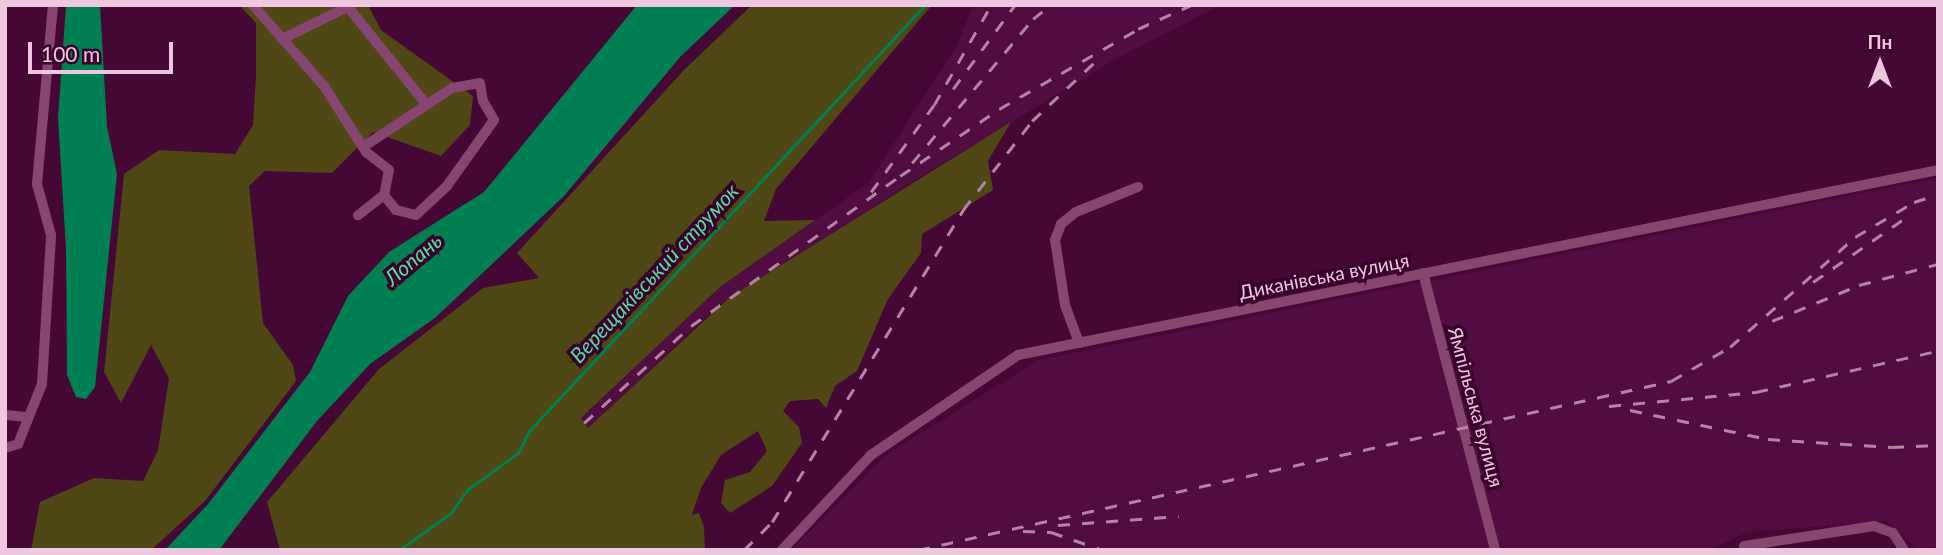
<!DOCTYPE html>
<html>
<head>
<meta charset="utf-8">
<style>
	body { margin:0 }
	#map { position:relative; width:1943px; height:555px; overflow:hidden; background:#450736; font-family:Lato,sans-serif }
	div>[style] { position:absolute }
	.built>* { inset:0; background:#510c41 }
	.green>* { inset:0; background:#4f4714 }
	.water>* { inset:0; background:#007f53 }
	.stream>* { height:2.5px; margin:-1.25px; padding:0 1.25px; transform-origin:1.25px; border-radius:1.25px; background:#007f53 }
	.street>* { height:10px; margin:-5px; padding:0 5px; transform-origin:5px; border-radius:5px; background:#874572 }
	.rail>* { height:2.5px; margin-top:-1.25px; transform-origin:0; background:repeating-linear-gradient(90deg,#b385a5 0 12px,transparent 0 24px) }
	span { translate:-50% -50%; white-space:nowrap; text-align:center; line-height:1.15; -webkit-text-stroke:7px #3a002c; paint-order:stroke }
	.street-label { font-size:19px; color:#edc7df }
	.water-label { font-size:21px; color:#55de9f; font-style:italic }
	.frame { position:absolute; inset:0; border:7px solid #edc7df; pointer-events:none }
	.north { position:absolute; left:1845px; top:28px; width:70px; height:70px; -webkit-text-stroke:5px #3a002c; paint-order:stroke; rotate:0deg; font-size:19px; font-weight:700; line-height:28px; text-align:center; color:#edc7df }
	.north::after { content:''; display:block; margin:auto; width:24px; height:32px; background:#edc7df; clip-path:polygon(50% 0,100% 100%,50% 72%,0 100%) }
	.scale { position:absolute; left:28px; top:42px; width:145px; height:32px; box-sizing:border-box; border:4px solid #edc7df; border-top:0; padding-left:9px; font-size:21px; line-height:24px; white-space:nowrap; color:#edc7df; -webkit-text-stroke:5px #3a002c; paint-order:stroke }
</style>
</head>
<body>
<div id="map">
	<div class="built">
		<div style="clip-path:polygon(973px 5px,1425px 5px,1219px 6px,1121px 56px,920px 177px,718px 306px,588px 428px,581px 418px,720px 287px,868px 183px,957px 46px)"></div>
		<div style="clip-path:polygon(1938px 178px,1938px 547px,1916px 548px,1887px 521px,1748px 532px,1709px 550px,791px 550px,886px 455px,1038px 360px)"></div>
	</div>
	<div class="green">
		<div style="clip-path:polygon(239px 5px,368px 5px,381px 30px,473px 96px,470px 125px,441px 156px,373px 132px,332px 173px,265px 171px,249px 186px,263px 323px,293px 365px,296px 381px,205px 501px,151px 550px,31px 550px,40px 502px,94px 478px,143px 481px,158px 450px,169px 378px,151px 345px,121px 403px,104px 372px,124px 174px,159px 150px,235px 154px,253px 125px,256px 77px,256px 23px)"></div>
		<div style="clip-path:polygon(752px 5px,932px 5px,776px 189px,764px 221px,815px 220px,720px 287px,581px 418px,588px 428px,730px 297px,1011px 122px,988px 161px,993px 190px,922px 234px,921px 253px,888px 299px,857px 371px,835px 386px,826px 408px,818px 399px,790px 401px,783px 411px,799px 427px,802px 443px,772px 486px,730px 513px,721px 503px,725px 480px,750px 472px,767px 451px,758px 431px,721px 455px,701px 488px,692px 515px,699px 513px,704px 527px,705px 550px,280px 550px,267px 502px,379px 369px,483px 288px,539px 278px,517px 253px,684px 70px)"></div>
	</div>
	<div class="water">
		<div style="clip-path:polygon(66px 5px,100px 5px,107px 127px,117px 174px,95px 387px,86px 399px,76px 397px,67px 375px,66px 249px,58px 118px)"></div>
		<div style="clip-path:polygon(637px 5px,735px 5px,681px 56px,564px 196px,435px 318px,370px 364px,317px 421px,219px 550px,165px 550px,208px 504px,310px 372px,348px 296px,389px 252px,484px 192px)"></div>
	</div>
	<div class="stream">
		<div style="left:399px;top:550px;width:64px;rotate:-35.4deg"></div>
		<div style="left:451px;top:513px;width:28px;rotate:-55deg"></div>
		<div style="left:467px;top:490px;width:63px;rotate:-36deg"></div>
		<div style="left:518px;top:453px;width:25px;rotate:-63deg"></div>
		<div style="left:529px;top:431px;width:582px;rotate:-47.09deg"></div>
	</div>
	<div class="street">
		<div style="left:253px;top:5px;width:108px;rotate:48.8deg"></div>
		<div style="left:324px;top:86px;width:78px;rotate:57.5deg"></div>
		<div style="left:366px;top:152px;width:29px;rotate:38deg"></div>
		<div style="left:389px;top:170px;width:25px;rotate:101deg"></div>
		<div style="left:384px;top:195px;width:33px;rotate:142deg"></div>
		<div style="left:282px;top:39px;width:73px;rotate:-25.9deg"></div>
		<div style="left:348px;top:7px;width:124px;rotate:51.2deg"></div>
		<div style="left:363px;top:147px;width:107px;rotate:-33.5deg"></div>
		<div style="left:452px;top:88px;width:28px;rotate:-10deg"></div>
		<div style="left:480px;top:83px;width:18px;rotate:81deg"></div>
		<div style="left:483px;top:101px;width:22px;rotate:60deg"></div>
		<div style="left:494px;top:120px;width:81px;rotate:125.5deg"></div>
		<div style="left:447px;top:186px;width:42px;rotate:136.9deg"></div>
		<div style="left:416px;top:215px;width:21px;rotate:-166deg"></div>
		<div style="left:396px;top:210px;width:19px;rotate:-129deg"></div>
		<div style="left:1423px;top:273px;width:286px;rotate:75.4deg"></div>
		<div style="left:1079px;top:343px;width:40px;rotate:-110.2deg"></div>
		<div style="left:1065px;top:305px;width:66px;rotate:-98.7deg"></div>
		<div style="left:1055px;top:240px;width:17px;rotate:-69deg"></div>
		<div style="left:1061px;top:224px;width:19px;rotate:-39deg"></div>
		<div style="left:1076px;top:212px;width:67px;rotate:-22deg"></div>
		<div style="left:5px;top:415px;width:22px;rotate:5deg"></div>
		<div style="left:5px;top:448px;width:14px;rotate:-17deg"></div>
		<div style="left:18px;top:444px;width:65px;rotate:-68.2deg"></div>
		<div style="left:42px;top:384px;width:149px;rotate:-86.5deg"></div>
		<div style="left:51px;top:235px;width:53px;rotate:-105.4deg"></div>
		<div style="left:37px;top:184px;width:180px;rotate:-84.9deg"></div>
		<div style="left:1744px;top:546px;width:132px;rotate:-8.7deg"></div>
		<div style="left:1874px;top:526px;width:20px;rotate:20deg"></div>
		<div style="left:1893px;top:533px;width:20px;rotate:57deg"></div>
		<div style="left:782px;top:550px;width:130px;rotate:-46.9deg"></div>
		<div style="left:871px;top:455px;width:178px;rotate:-34.2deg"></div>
		<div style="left:1018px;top:355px;width:938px;rotate:-11.37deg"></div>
	</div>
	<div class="rail">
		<div style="left:953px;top:89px;width:104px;rotate:-53.6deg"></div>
		<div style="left:912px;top:163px;width:188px;rotate:-50deg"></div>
		<div style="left:1033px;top:19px;width:22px;rotate:-39deg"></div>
		<div style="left:871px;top:192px;width:107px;rotate:-54.1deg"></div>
		<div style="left:934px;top:105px;width:115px;rotate:-60.3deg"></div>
		<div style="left:1813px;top:282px;width:116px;rotate:-34.8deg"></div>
		<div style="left:1772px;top:321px;width:94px;rotate:-22.5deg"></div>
		<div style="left:1859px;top:285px;width:82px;rotate:-14.9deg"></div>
		<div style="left:1609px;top:406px;width:148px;rotate:-5.4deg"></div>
		<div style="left:1756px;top:392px;width:180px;rotate:-12.8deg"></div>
		<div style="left:1630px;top:410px;width:141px;rotate:11.9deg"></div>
		<div style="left:1768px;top:439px;width:124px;rotate:3.7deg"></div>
		<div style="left:1892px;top:447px;width:46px;rotate:-2.5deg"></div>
		<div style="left:584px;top:423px;width:144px;rotate:-42.2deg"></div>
		<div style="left:691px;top:326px;width:257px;rotate:-35.7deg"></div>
		<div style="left:900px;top:176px;width:120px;rotate:-34.1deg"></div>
		<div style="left:999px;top:109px;width:160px;rotate:-29.9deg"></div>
		<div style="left:1138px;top:29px;width:58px;rotate:-24.4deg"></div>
		<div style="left:1058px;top:525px;width:121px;rotate:-4.3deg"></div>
		<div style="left:1023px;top:531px;width:28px;rotate:2deg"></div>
		<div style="left:1051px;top:532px;width:55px;rotate:19.1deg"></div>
		<div style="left:744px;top:550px;width:40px;rotate:-45deg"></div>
		<div style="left:772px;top:522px;width:366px;rotate:-58.5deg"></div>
		<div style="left:963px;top:210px;width:113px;rotate:-52.2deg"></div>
		<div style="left:1032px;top:121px;width:88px;rotate:-43.2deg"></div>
		<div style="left:918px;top:550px;width:772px;rotate:-12.65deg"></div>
		<div style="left:1671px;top:381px;width:68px;rotate:-30deg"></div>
		<div style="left:1730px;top:347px;width:167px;rotate:-41.3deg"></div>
		<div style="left:1855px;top:237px;width:69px;rotate:-30.7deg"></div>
		<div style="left:1914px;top:202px;width:25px;rotate:-18deg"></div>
	</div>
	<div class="street-label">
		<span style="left:1324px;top:276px;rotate:-11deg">Диканівська вулиця</span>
		<span style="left:1476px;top:407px;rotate:75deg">Ямпільська вулиця</span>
	</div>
	<div class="water-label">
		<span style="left:413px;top:259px;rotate:-40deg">Лопань</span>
		<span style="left:654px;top:273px;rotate:-47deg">Верещаківський струмок</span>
	</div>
	<div class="frame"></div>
	<div class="north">Пн</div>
	<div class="scale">100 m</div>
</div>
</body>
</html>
